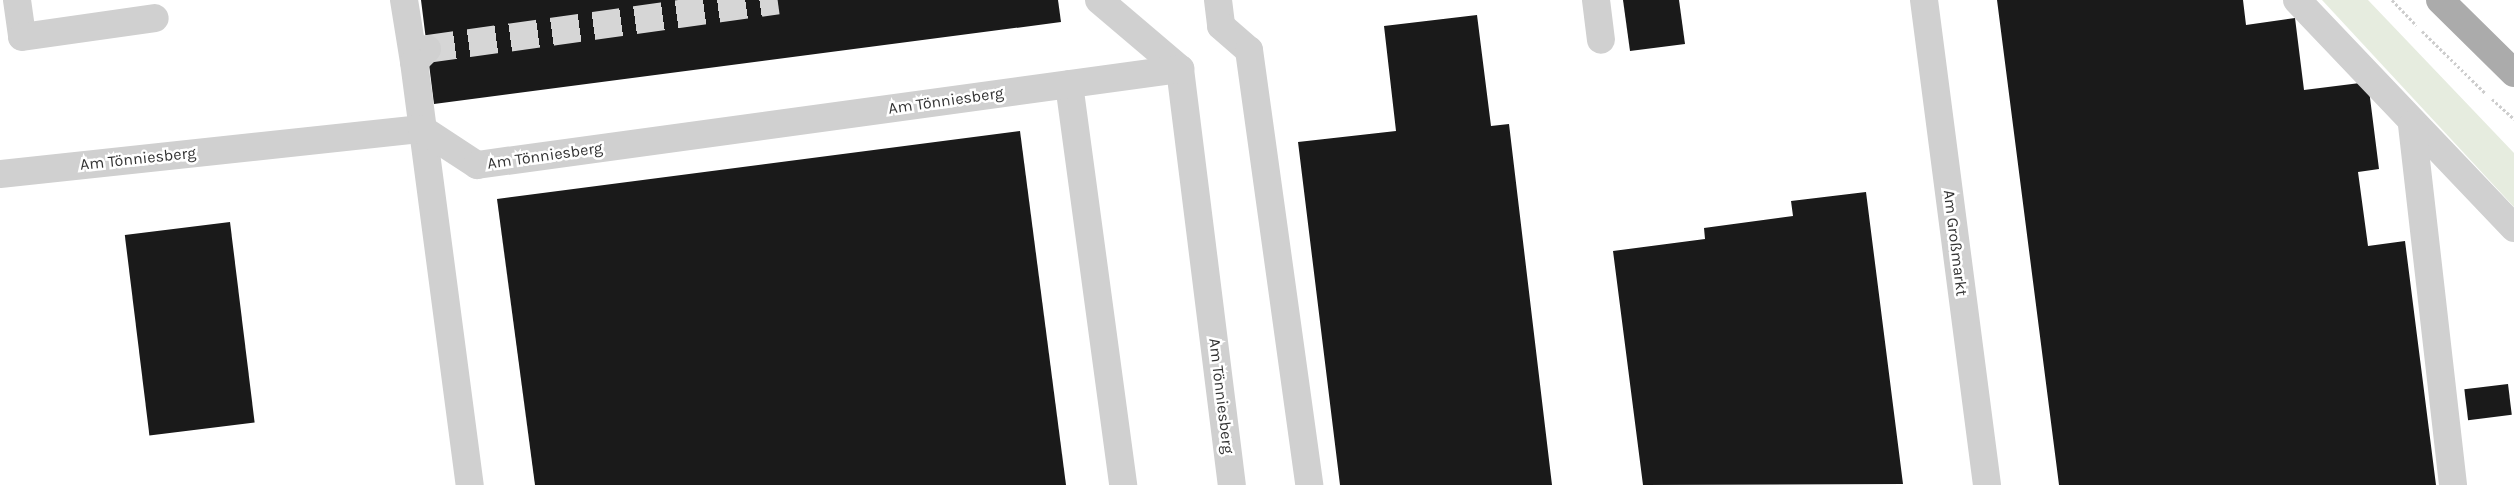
<!DOCTYPE html>
<html>
<head>
<meta charset="utf-8">
<style>
	body { margin:0 }
	#map { position:relative; width:2514px; height:485px; overflow:hidden; background:#fff; font-family:Karla,sans-serif }
	div>[style] { position:absolute }
	.green>* { inset:0; background:#e6ecdf }
	.building>* { inset:0; background:#1a1a1a; transform-origin:0 0 }
	.minor-tunnel>* { height:28px; margin-top:-14px; transform-origin:0; background:repeating-linear-gradient(90deg,#d6d6d6 0 28px,transparent 0 42px) }
	.path>* { height:3px; margin-top:-1.5px; transform-origin:0; background:repeating-linear-gradient(90deg,#cdcdcd 0 2.5px,transparent 0 5px) }
	.minor>* { height:28px; margin:-14px; padding:0 14px; transform-origin:14px; border-radius:14px; background:#d0d0d0 }
	.major>* { height:28px; margin:-14px; padding:0 14px; transform-origin:14px; border-radius:14px; background:#ababab }
	span { translate:-50% -50%; white-space:nowrap; text-align:center; line-height:1.15; -webkit-text-stroke:5px #fff; paint-order:stroke }
	.street-label { font-size:16px; color:#333 }
</style>
</head>
<body>
<div id="map">
	<div class="green">
		<div style="clip-path:polygon(2322px 0,2368px 0,2514px 153px,2514px 207px)"></div>
	</div>
	<div class="building">
		<div style="clip-path:polygon(421px 0,1058px 0,1061px 22px,434px 104px)"></div>
		<div style="clip-path:polygon(1623px 0,1679px 0,1685px 44px,1630px 51px)"></div>
		<div style="clip-path:polygon(1997px 0,2243px 0,2246px 25px,2295px 18px,2304px 90px,2368px 82px,2379px 169px,2358px 172px,2368px 246px,2405px 241px,2436px 485px,2059px 485px)"></div>
		<div style="clip-path:polygon(1477px 15px,1491px 126px,1509px 124px,1552px 485px,1340px 485px,1298px 142px,1396px 131px,1384px 26px)"></div>
		<div style="clip-path:polygon(1020px 131px,1066px 485px,535px 485px,497px 199px)"></div>
		<div style="clip-path:polygon(1866px 192px,1903px 484px,1643px 485px,1613px 251px,1705px 239px,1704px 228px,1793px 216px,1791px 201px)"></div>
		<div style="left:230px;top:222px;width:202px;height:106px;rotate:83deg"></div>
		<div style="left:2508px;top:384px;width:31px;height:44px;rotate:83deg"></div>
	</div>
	<div class="minor-tunnel">
		<div style="left:427px;top:49px;width:354px;rotate:-7.9deg"></div>
	</div>
	<div class="path">
		<div style="left:2392px;top:0;width:35px;rotate:46deg"></div>
		<div style="left:2422px;top:31px;width:88px;rotate:44.5deg"></div>
		<div style="left:2492px;top:99px;width:30px;rotate:42deg"></div>
	</div>
	<div class="minor">
		<div style="left:17px;top:0;width:37px;rotate:82deg"></div>
		<div style="left:22px;top:37px;width:134px;rotate:-8.1deg"></div>
		<div style="left:404px;top:0;width:63px;rotate:80.8deg"></div>
		<div style="left:1099px;top:0;width:106px;rotate:40.4deg"></div>
		<div style="left:1180px;top:69px;width:419px;rotate:82.9deg"></div>
		<div style="left:1218px;top:0;width:26px;rotate:83deg"></div>
		<div style="left:1221px;top:26px;width:37px;rotate:41deg"></div>
		<div style="left:1249px;top:50px;width:439px;rotate:82.1deg"></div>
		<div style="left:1596px;top:0;width:40px;rotate:82.9deg"></div>
		<div style="left:1924px;top:0;width:489px;rotate:82.6deg"></div>
		<div style="left:2297px;top:0;width:315px;rotate:46.4deg"></div>
		<div style="left:427px;top:49px;width:18px;rotate:135deg"></div>
		<div style="left:414px;top:62px;width:427px;rotate:82.5deg"></div>
		<div style="left:1069px;top:84px;width:405px;rotate:82.3deg"></div>
		<div style="left:2412px;top:125px;width:362px;rotate:83.5deg"></div>
		<div style="left:0;top:174px;width:424px;rotate:-6.1deg"></div>
		<div style="left:422px;top:129px;width:66px;rotate:33.2deg"></div>
		<div style="left:477px;top:165px;width:710px;rotate:-7.78deg"></div>
	</div>
	<div class="major">
		<div style="left:2440px;top:0;width:104px;rotate:44.6deg"></div>
	</div>
	<div class="street-label">
		<span style="left:946px;top:101px;rotate:-8deg">Am Tönniesberg</span>
		<span style="left:545px;top:156px;rotate:-8deg">Am Tönniesberg</span>
		<span style="left:138px;top:159px;rotate:-6deg">Am Tönniesberg</span>
		<span style="left:1955px;top:243px;rotate:83deg">Am Großmarkt</span>
		<span style="left:1221px;top:396px;rotate:83deg">Am Tönniesberg</span>
	</div>
</div>
</body>
</html>
